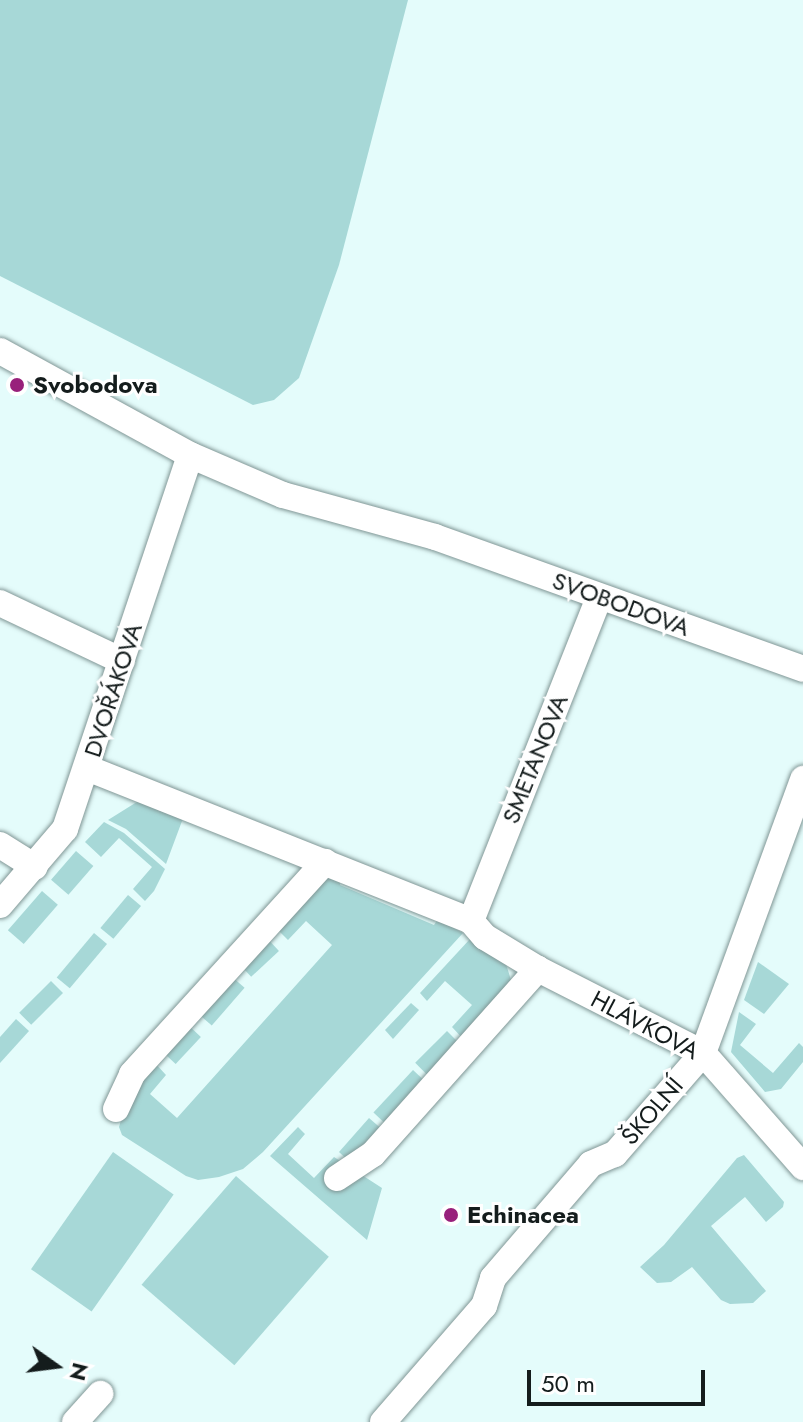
<!DOCTYPE html>
<html>
<head>
<meta charset="utf-8">
<style>
	body { margin:0 }
	#map { position:relative; width:803px; height:1422px; overflow:hidden; background:#e4fcfb; font-family:Jost,sans-serif }
	div>[style] { position:absolute }
	.green>* { inset:0; background:#a7d8d7; transform-origin:0 0 }
	.roads { filter:drop-shadow(0 0 2px #809695) drop-shadow(0 0 2px #809695) }
	.street>* { height:26px; margin:-13px; padding:0 13px; transform-origin:13px; border-radius:13px; background:#fff }
	.dots>* { width:22px; height:22px; translate:-50% -50%; box-sizing:border-box; border:4px solid #fff; border-radius:50% }
	span { translate:-50% -50%; white-space:nowrap; text-align:center; line-height:1.15; -webkit-text-stroke:6px #fff; paint-order:stroke }
	.poi-label { font-size:24px; color:#141c1c; font-weight:700 }
	.left { translate:0 -50%; text-align:left }
	.street-label { font-size:24px; color:#141c1c }
	.north { position:absolute; left:16px; top:1326px; width:80px; height:80px; -webkit-text-stroke:6px #fff; paint-order:stroke; rotate:104deg; font-size:22px; font-weight:700; line-height:32px; text-align:center; color:#141c1c }
	.north::after { content:''; display:block; margin:auto; width:28px; height:36px; background:#141c1c; clip-path:polygon(50% 0,100% 100%,50% 72%,0 100%) }
	.scale { position:absolute; left:527px; top:1370px; width:178px; height:36px; box-sizing:border-box; border:4px solid #141c1c; border-top:0; padding-left:10px; font-size:24px; line-height:28px; white-space:nowrap; color:#141c1c; -webkit-text-stroke:6px #fff; paint-order:stroke }
</style>
</head>
<body>
<div id="map">
	<div class="green">
		<div style="clip-path:polygon(0 0,408px 0,339px 265px,299px 378px,274px 400px,253px 405px,0 276px)"></div>
		<div style="clip-path:polygon(140px 800px,185px 813px,166px 864px,126px 829px,108px 820px)"></div>
		<div style="clip-path:polygon(104px 822px,124px 833px,165px 869px,154px 891px,145px 901px,133px 889px,152px 867px,119px 838px,101px 857px,85px 842px)"></div>
		<div style="left:76px;top:851px;width:23px;height:38px;rotate:41deg"></div>
		<div style="clip-path:polygon(331px 878px,340px 881px,340px 885px,434px 925px,438px 919px,463px 933px,263px 1152px,243px 1169px,219px 1177px,198px 1180px,186px 1176px,122px 1135px,119px 1127px,121px 1120px,154px 1062px,166px 1075px,150px 1094px,177px 1118px,332px 945px,306px 921px,288px 940px,275px 927px,321px 881px)"></div>
		<div style="left:42px;top:891px;width:21px;height:52px;rotate:41deg"></div>
		<div style="left:128px;top:895px;width:17px;height:43px;rotate:40deg"></div>
		<div style="left:94px;top:933px;width:17px;height:58px;rotate:40deg"></div>
		<div style="left:266px;top:937px;width:19px;height:38px;rotate:47deg"></div>
		<div style="clip-path:polygon(470px 939px,506px 964px,511px 980px,465px 1041px,452px 1027px,472px 1005px,445px 981px,427px 1001px,420px 993px)"></div>
		<div style="clip-path:polygon(758px 962px,789px 984px,764px 1014px,744px 1000px)"></div>
		<div style="left:231px;top:976px;width:18px;height:50px;rotate:41deg"></div>
		<div style="left:51px;top:981px;width:17px;height:45px;rotate:45deg"></div>
		<div style="clip-path:polygon(411px 1003px,419px 1010px,393px 1039px,385px 1030px)"></div>
		<div style="clip-path:polygon(739px 1012px,756px 1024px,740px 1045px,773px 1073px,799px 1043px,803px 1047px,803px 1062px,781px 1089px,765px 1092px,731px 1052px)"></div>
		<div style="clip-path:polygon(16px 1019px,29px 1031px,0 1063px,0 1037px)"></div>
		<div style="left:187px;top:1024px;width:19px;height:37px;rotate:43deg"></div>
		<div style="left:447px;top:1031px;width:20px;height:45px;rotate:45deg"></div>
		<div style="left:413px;top:1070px;width:19px;height:58px;rotate:43deg"></div>
		<div style="clip-path:polygon(369px 1118px,384px 1131px,351px 1163px,339px 1152px)"></div>
		<div style="clip-path:polygon(298px 1127px,305px 1134px,288px 1154px,314px 1178px,334px 1157px,382px 1188px,367px 1240px,270px 1156px)"></div>
		<div style="left:113px;top:1152px;width:74px;height:143px;rotate:35deg"></div>
		<div style="clip-path:polygon(744px 1155px,784px 1202px,783px 1207px,766px 1222px,745px 1197px,711px 1226px,766px 1291px,753px 1303px,730px 1304px,721px 1300px,692px 1267px,671px 1282px,657px 1283px,640px 1267px,664px 1245px,737px 1158px)"></div>
		<div style="left:236px;top:1176px;width:123px;height:144px;rotate:41deg"></div>
	</div>
	<div class="roads">
		<div class="street">
			<div style="left:0;top:351px;width:217px;rotate:28.7deg"></div>
			<div style="left:190px;top:455px;width:101px;rotate:23.3deg"></div>
			<div style="left:283px;top:495px;width:158px;rotate:15.4deg"></div>
			<div style="left:435px;top:537px;width:391px;rotate:19.7deg"></div>
			<div style="left:0;top:603px;width:135px;rotate:25.4deg"></div>
			<div style="left:87px;top:768px;width:413px;rotate:21.7deg"></div>
			<div style="left:471px;top:921px;width:21px;rotate:49deg"></div>
			<div style="left:485px;top:937px;width:62px;rotate:31.1deg"></div>
			<div style="left:538px;top:969px;width:185px;rotate:27deg"></div>
			<div style="left:703px;top:1053px;width:152px;rotate:48.7deg"></div>
			<div style="left:0;top:845px;width:41px;rotate:32.2deg"></div>
			<div style="left:0;top:905px;width:100px;rotate:-49.5deg"></div>
			<div style="left:65px;top:829px;width:394px;rotate:-71.5deg"></div>
			<div style="left:471px;top:921px;width:348px;rotate:-68.4deg"></div>
			<div style="left:116px;top:1109px;width:38px;rotate:-65deg"></div>
			<div style="left:132px;top:1074px;width:287px;rotate:-47.7deg"></div>
			<div style="left:337px;top:1178px;width:43px;rotate:-33.7deg"></div>
			<div style="left:373px;top:1154px;width:248px;rotate:-48.3deg"></div>
			<div style="left:75px;top:1422px;width:38px;rotate:-48deg"></div>
			<div style="left:383px;top:1422px;width:154px;rotate:-49deg"></div>
			<div style="left:484px;top:1306px;width:29px;rotate:-72deg"></div>
			<div style="left:493px;top:1278px;width:150px;rotate:-49.3deg"></div>
			<div style="left:591px;top:1164px;width:26px;rotate:-23deg"></div>
			<div style="left:615px;top:1154px;width:134px;rotate:-48.9deg"></div>
			<div style="left:703px;top:1053px;width:292px;rotate:-69.9deg"></div>
		</div>
	</div>
	<div class="dots">
		<div style="left:17px;top:385px;background:#98207b"></div>
		<div style="left:451px;top:1215px;background:#98207b"></div>
	</div>
	<div class="poi-label">
		<span class="left" style="left:33px;top:385px">Svobodova</span>
		<span class="left" style="left:467px;top:1215px">Echinacea</span>
	</div>
	<div class="street-label">
		<span style="left:621px;top:604px;rotate:20deg">SVOBODOVA</span>
		<span style="left:113px;top:690px;rotate:-72deg">DVOŘÁKOVA</span>
		<span style="left:535px;top:759px;rotate:-68deg">SMETANOVA</span>
		<span style="left:645px;top:1025px;rotate:28deg">HLÁVKOVA</span>
		<span style="left:652px;top:1111px;rotate:-49deg">ŠKOLNÍ</span>
	</div>
	<div class="north">N</div>
	<div class="scale">50 m</div>
</div>
</body>
</html>
